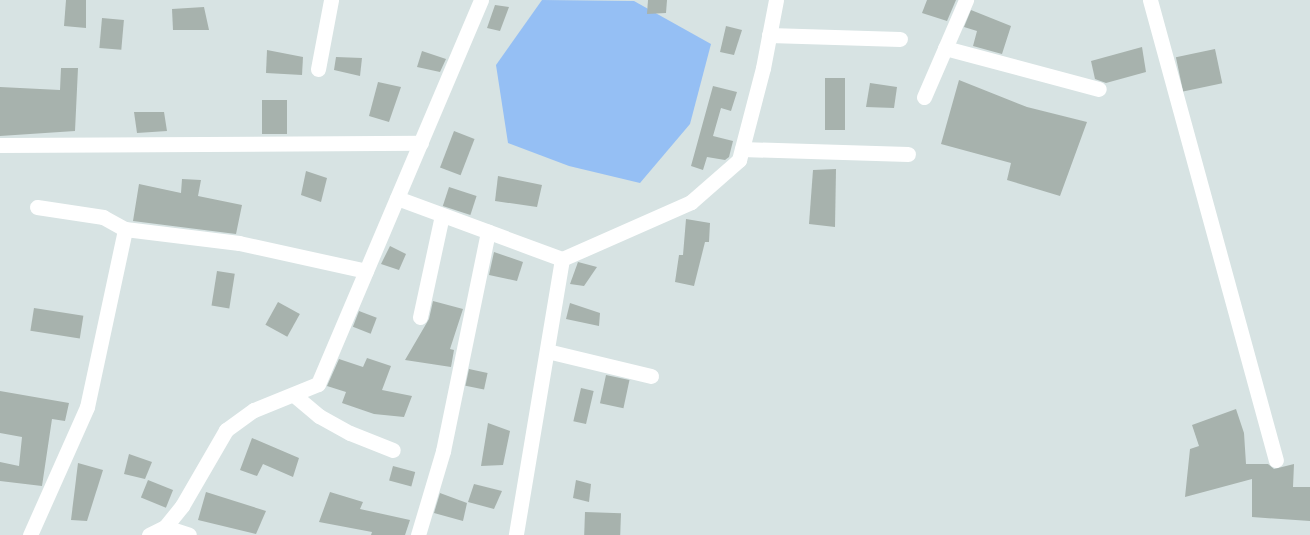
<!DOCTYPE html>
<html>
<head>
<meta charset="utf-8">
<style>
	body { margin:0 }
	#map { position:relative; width:1310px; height:535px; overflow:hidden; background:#d7e3e3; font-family:"Archivo Narrow",sans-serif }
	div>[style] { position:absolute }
	.water>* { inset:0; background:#95bff4 }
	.building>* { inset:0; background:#a7b2ad; transform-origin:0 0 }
	.minor>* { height:15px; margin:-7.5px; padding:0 7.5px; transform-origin:7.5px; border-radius:7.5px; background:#fff }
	span { translate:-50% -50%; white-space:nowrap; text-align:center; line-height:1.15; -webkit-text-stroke:3px #e4f0f0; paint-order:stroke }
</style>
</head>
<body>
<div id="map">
	<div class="water">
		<div style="clip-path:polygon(542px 0,634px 1px,711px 44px,690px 124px,640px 183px,569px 166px,508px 143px,496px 65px)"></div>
	</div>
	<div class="building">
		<div style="clip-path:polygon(66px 0,86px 0,86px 28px,64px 26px)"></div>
		<div style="clip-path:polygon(648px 0,667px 0,666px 13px,647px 14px)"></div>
		<div style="clip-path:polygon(927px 0,956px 0,947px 21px,922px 13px)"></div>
		<div style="clip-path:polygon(495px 5px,509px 7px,500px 31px,487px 28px)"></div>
		<div style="clip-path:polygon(204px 7px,209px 30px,173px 30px,172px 9px)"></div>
		<div style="clip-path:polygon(971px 10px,1011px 26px,1002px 54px,973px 46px,977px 31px,964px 27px)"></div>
		<div style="left:102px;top:18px;width:22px;height:30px;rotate:5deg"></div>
		<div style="clip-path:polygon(726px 26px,742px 30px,734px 55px,720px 52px)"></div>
		<div style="clip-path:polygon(1142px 47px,1146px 72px,1106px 83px,1095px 79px,1091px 61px)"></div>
		<div style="left:1215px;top:49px;width:35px;height:40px;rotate:78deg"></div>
		<div style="clip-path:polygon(267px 50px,303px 57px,302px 75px,266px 73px)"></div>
		<div style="clip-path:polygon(422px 51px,446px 59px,440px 72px,417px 67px)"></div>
		<div style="clip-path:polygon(336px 57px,362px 58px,360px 76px,334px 70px)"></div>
		<div style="clip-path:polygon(61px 68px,78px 68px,75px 131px,0 136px,0 87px,60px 90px)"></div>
		<div style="left:825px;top:78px;width:20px;height:52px"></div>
		<div style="clip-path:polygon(959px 80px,1027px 107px,1087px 122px,1060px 196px,1007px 180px,1011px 163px,941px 144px)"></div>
		<div style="clip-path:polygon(378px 82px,401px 87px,389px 122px,369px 116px)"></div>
		<div style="clip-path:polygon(870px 83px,897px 87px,894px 108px,866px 107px)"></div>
		<div style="clip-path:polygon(713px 86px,737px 92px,731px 111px,721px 108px,713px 136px,733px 141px,729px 157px,725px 160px,707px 157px,703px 170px,691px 166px)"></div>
		<div style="left:262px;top:100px;width:25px;height:34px"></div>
		<div style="clip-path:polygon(134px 112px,164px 112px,167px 131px,137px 133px)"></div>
		<div style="left:454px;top:131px;width:22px;height:39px;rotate:21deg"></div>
		<div style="clip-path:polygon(836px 169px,835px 227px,809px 224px,813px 170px)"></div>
		<div style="clip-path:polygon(306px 171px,327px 178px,321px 202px,301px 195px)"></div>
		<div style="clip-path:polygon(498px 176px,542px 185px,537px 207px,495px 201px)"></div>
		<div style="clip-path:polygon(182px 179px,201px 180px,198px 196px,242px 205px,236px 234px,133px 221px,139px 184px,181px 193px)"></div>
		<div style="left:449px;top:187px;width:29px;height:20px;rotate:18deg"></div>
		<div style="clip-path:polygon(686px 219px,710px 223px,709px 242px,705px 242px,694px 286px,675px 282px,679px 255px,683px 255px)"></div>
		<div style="clip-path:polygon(390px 246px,406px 254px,399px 270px,381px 264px)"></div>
		<div style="clip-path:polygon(494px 252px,523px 262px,517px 281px,489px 275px)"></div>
		<div style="clip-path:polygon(578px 262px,597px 267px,584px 286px,570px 284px)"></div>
		<div style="left:217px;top:271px;width:18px;height:35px;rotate:9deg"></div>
		<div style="clip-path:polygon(433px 301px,463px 309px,450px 349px,454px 350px,451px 367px,405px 360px,429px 319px)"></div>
		<div style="left:278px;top:302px;width:25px;height:26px;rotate:29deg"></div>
		<div style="clip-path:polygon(570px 303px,600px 313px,599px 326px,566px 319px)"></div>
		<div style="left:34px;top:308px;width:50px;height:23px;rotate:9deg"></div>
		<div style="left:359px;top:311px;width:19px;height:17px;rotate:21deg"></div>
		<div style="clip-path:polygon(367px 358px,391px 366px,382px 390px,412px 396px,404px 417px,374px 414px,342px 403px,346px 392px,327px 386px,339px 359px,363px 367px)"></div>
		<div style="left:469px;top:369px;width:19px;height:17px;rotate:12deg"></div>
		<div style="left:606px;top:375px;width:24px;height:29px;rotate:12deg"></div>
		<div style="left:581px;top:388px;width:13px;height:34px;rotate:13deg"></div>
		<div style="clip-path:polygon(0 391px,69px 403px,65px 421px,52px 419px,42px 486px,0 481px,0 462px,19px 466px,22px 437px,0 433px)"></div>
		<div style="clip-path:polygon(1236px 409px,1244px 433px,1246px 464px,1268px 464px,1274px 469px,1294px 464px,1293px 487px,1310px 487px,1310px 521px,1252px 517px,1252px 479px,1185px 497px,1190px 449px,1199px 446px,1192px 425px)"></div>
		<div style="clip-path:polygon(488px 423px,510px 431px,503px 465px,481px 466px)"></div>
		<div style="clip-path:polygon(252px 438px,299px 458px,293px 477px,263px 464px,257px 476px,240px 470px)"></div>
		<div style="clip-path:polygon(129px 454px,152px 462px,145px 479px,124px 474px)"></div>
		<div style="clip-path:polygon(78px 463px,103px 470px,87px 521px,71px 520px)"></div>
		<div style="left:393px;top:466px;width:23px;height:15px;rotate:15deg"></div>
		<div style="left:148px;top:480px;width:27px;height:19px;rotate:22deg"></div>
		<div style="clip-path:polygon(576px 480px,591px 484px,589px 502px,573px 498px)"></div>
		<div style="clip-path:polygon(474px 484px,502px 491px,494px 509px,468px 502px)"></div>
		<div style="clip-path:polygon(206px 492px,266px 511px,256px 534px,198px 520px)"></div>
		<div style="clip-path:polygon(330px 492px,363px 502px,360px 509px,410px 520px,405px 535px,371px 535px,372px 532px,319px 522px)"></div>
		<div style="clip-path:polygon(440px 493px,467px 503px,463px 521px,434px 513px)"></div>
		<div style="left:585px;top:512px;width:36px;height:23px;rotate:2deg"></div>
	</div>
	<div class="minor">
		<div style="left:1150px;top:0;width:477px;rotate:74.7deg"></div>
		<div style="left:769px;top:35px;width:131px;rotate:1.7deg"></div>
		<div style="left:945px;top:48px;width:159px;rotate:14.9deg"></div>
		<div style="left:318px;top:69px;width:70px;rotate:-79.3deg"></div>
		<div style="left:924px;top:97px;width:106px;rotate:-66.6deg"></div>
		<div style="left:0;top:145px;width:421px;rotate:-0.3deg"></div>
		<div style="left:742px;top:149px;width:166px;rotate:1.7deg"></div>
		<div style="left:397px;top:198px;width:176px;rotate:20.3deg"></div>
		<div style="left:562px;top:259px;width:280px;rotate:99.5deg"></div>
		<div style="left:37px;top:207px;width:67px;rotate:8.6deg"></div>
		<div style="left:103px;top:217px;width:25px;rotate:29deg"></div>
		<div style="left:562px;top:259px;width:141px;rotate:-23.8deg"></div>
		<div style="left:691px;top:202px;width:64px;rotate:-41.2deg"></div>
		<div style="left:739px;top:160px;width:95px;rotate:-75.4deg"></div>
		<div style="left:763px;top:68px;width:69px;rotate:-79.2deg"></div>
		<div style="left:420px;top:317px;width:104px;rotate:-77.8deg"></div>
		<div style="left:547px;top:351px;width:107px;rotate:13.5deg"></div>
		<div style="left:294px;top:395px;width:33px;rotate:40deg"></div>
		<div style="left:319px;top:416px;width:35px;rotate:29deg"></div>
		<div style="left:350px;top:433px;width:46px;rotate:21.6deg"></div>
		<div style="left:165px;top:527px;width:25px;rotate:18deg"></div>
		<div style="left:30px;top:535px;width:140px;rotate:-66deg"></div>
		<div style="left:87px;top:407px;width:182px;rotate:-77.9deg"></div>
		<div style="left:125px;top:229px;width:115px;rotate:7deg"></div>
		<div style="left:239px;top:243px;width:130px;rotate:12.4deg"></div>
		<div style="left:149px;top:535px;width:18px;rotate:-27deg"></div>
		<div style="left:165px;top:527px;width:27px;rotate:-51deg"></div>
		<div style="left:182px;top:506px;width:88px;rotate:-59.9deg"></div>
		<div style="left:226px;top:430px;width:34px;rotate:-36deg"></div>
		<div style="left:254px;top:410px;width:69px;rotate:-22.1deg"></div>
		<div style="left:318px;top:384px;width:417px;rotate:-67deg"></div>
		<div style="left:418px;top:535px;width:88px;rotate:-73.4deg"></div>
		<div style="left:443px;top:451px;width:224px;rotate:-78.4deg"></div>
	</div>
</div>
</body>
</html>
